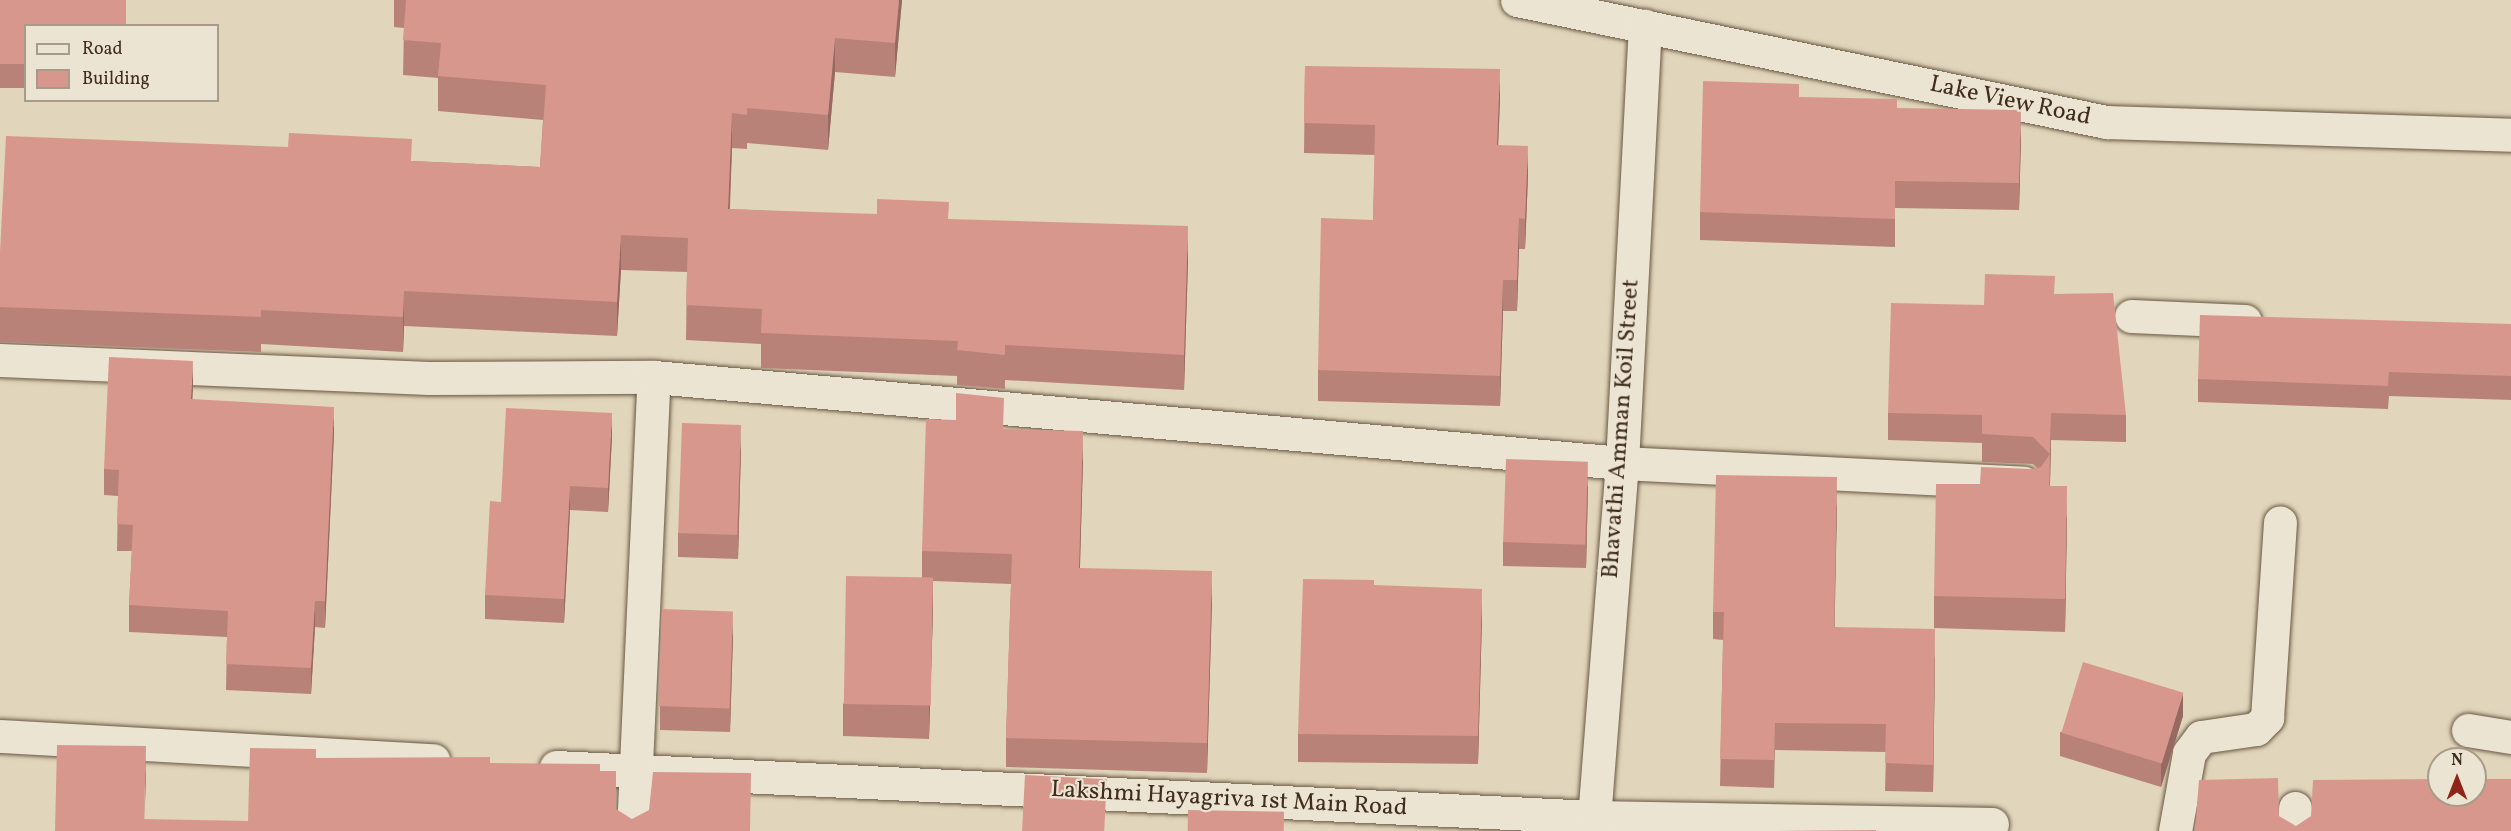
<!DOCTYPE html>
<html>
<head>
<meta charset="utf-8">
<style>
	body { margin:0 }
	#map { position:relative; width:2511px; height:831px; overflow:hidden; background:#e1d6bb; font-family:Vollkorn,serif }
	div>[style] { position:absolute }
	.roads { filter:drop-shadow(0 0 2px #695743) drop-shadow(0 0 2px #695743) }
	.street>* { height:33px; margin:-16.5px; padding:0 16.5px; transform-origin:16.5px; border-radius:16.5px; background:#ece4d3 }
	.wall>* { inset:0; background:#b98279 }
	.shaded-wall>* { inset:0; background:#966a63 }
	.building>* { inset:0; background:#d7978d; transform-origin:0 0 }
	span { translate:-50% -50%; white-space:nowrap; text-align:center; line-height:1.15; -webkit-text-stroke:4.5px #ece4d3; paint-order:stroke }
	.street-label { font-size:24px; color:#412d1b }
	.legend { position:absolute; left:24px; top:24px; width:195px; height:78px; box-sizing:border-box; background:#ece4d3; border:2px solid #a89b89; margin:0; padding:8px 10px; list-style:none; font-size:18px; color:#412d1b }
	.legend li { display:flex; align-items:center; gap:12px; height:30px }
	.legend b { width:30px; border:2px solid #a89b89 }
	.north { position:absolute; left:2427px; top:747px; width:60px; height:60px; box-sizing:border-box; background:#ece4d3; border:2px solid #a89b89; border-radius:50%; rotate:0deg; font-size:16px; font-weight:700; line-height:24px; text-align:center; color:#412d1b }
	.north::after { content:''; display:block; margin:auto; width:21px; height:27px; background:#8f2418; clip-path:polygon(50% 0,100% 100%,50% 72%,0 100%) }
</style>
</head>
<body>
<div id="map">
	<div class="roads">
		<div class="street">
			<div style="left:1517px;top:0;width:602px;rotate:11.7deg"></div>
			<div style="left:2106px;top:122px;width:405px;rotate:1.8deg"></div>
			<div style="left:2131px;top:316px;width:114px;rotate:2.5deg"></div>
			<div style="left:0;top:360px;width:429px;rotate:2.4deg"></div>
			<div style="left:429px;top:378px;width:225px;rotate:-0.3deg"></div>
			<div style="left:2468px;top:730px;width:44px;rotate:9.2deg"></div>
			<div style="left:0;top:736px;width:434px;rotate:3.2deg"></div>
			<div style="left:556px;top:767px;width:1039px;rotate:2.76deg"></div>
			<div style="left:1594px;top:817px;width:398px;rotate:1deg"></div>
			<div style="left:633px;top:831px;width:454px;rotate:-87.4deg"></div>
			<div style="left:654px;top:377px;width:972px;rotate:5.08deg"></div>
			<div style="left:1622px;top:463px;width:402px;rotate:2.8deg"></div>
			<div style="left:1593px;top:831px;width:369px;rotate:-85.5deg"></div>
			<div style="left:1622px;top:463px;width:438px;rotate:-87deg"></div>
			<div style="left:2175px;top:831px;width:79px;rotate:-79.8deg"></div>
			<div style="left:2189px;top:753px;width:20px;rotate:-53deg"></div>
			<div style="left:2201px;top:737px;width:56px;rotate:-8.3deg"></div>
			<div style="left:2256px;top:729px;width:16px;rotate:-45deg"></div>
			<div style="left:2267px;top:718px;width:196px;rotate:-86.2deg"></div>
			<div style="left:2295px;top:831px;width:23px;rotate:-90deg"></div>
		</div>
	</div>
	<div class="wall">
		<div style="clip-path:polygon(0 0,26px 26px,26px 88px,0 88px)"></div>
		<div style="clip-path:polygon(394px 0,902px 0,895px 77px,835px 72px,828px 150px,747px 143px,747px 149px,732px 148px,730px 209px,949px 219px,1188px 261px,1184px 390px,1005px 380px,1005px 389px,957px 385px,957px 376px,761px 368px,761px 344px,686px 340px,687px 272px,621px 270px,617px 336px,404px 326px,403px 352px,261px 344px,261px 352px,0 342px,0 252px,412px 161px,540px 167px,543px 120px,438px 111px,438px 78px,403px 75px,404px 28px,394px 27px)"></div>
		<div style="clip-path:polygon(1305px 66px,1500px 99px,1498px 145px,1528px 176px,1525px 249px,1519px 249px,1517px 311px,1503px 311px,1500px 406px,1318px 401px,1318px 370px,1373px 220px,1375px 155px,1304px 153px)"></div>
		<div style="clip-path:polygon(1799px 97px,1897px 108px,2021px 137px,2019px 210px,1895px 208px,1895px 247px,1700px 240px,1700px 212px)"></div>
		<div style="clip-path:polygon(2055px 294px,2126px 415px,2126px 442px,2051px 440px,2050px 486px,2067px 518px,2065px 632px,1934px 628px,1934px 596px,1980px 484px,2037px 468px,2033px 464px,1982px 462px,1982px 443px,1888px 440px,1888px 413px,1984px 305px)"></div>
		<div style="clip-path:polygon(2511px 324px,2511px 400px,2389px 396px,2388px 409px,2198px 402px,2198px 379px)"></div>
		<div style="clip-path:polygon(193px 387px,192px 399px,334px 433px,325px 628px,315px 627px,311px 694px,226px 690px,227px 637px,129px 632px,129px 605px,132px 551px,117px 551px,118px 496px,104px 495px,104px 469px)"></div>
		<div style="clip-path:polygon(1004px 429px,1083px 460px,1080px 568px,1212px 601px,1207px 773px,1006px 767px,1006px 738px,1011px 584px,933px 581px,933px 610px,929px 739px,843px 736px,843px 704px,922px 578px,922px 551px)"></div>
		<div style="clip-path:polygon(612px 437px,608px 512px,570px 510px,564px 623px,485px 619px,485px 595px,501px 502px)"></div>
		<div style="clip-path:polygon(741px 448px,738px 559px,678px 557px,678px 533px)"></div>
		<div style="clip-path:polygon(1588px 486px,1586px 568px,1503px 566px,1503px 542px)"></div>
		<div style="clip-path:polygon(1837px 505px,1834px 627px,1935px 657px,1933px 792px,1885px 791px,1886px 752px,1775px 750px,1774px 788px,1720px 786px,1723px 640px,1713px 639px,1713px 612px)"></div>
		<div style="clip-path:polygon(1374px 585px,1482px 617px,1478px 764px,1298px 762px,1298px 734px)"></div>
		<div style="clip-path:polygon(733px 635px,730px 732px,660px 730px,660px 706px)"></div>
		<div style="clip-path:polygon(2183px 716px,2161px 787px,2060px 756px,2060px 732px)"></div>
	</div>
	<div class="shaded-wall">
		<div style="clip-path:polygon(899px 0,902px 0,895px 77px,895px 43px)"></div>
		<div style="clip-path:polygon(835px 38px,835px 72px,828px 150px,828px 115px)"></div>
		<div style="clip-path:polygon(1500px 69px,1500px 99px,1497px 175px,1497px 145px)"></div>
		<div style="clip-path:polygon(2021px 110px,2021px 137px,2019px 210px,2019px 183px)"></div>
		<div style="clip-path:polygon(732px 113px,732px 148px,728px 244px,728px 209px)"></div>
		<div style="clip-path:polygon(1528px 146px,1528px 176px,1525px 249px,1525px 219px)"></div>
		<div style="clip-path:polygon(1519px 218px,1519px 249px,1517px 311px,1517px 280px)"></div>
		<div style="clip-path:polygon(1188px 226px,1188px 261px,1184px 390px,1184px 355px)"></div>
		<div style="clip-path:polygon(621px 235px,621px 270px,617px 336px,617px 302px)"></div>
		<div style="clip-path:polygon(1503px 280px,1503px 311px,1500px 406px,1500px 376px)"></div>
		<div style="clip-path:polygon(404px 291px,404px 326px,403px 352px,403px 317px)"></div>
		<div style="clip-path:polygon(193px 361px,193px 387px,191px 426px,191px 399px)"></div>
		<div style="clip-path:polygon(334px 407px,334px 433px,325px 628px,325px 601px)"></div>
		<div style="clip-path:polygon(612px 413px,612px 437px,608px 512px,608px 488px)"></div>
		<div style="clip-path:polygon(2051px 413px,2051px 440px,2050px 481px,2050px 454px)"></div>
		<div style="clip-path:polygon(741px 425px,741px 448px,738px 559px,738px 535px)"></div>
		<div style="clip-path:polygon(1083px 431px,1083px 460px,1079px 597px,1079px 568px)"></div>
		<div style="clip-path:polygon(1588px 462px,1588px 486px,1586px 568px,1586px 544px)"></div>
		<div style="clip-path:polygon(1837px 477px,1837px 505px,1834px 655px,1834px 627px)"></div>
		<div style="clip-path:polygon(570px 486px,570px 510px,564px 623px,564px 599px)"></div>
		<div style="clip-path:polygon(2067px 486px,2067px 518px,2065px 632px,2065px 599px)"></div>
		<div style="clip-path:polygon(1212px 571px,1212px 601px,1207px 773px,1207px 743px)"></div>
		<div style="clip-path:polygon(933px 578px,933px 610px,929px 739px,929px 707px)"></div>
		<div style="clip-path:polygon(1482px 589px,1482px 617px,1478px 764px,1478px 736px)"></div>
		<div style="clip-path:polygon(315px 601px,315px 627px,311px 694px,311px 668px)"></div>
		<div style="clip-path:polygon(733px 611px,733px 635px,730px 732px,730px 708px)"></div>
		<div style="clip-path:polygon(1935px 629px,1935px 657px,1933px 792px,1933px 765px)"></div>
		<div style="clip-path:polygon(2183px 693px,2183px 716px,2161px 787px,2161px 763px)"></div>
		<div style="clip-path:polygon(146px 746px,146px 777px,144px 831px)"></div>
	</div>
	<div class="building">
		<div style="clip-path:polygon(0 0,126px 0,126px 26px,26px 26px,26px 64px,0 64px)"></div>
		<div style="clip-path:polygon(406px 0,899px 0,895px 43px,835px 38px,828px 115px,747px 108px,747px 115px,732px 113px,728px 209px,877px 214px,877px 199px,949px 202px,948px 219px,1188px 226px,1184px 355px,1005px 345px,1005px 355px,957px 350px,958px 341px,761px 333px,762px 309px,686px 305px,688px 238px,621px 235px,617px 302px,404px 291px,403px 317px,261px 310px,261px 317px,0 307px,0 252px,6px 136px,288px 147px,289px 133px,412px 139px,411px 161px,540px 167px,546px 85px,438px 76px,441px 43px,403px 40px)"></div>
		<div style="clip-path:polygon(1305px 66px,1500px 69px,1497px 145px,1528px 146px,1525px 219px,1519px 218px,1517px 280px,1503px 280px,1500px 376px,1318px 370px,1321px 218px,1373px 220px,1375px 125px,1304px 123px)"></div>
		<div style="clip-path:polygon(1703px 81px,1799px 84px,1799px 97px,1897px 99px,1897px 108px,2021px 110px,2019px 183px,1895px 181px,1895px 219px,1700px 212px)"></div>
		<div style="clip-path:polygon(1985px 274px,2055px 276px,2054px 294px,2113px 293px,2126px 415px,2051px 413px,2050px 454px,2033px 437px,1982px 434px,1982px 415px,1888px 413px,1891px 303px,1984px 305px)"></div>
		<div style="clip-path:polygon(2200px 315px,2511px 324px,2511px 376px,2389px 372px,2388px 386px,2198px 379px)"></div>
		<div style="clip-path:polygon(109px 357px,193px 361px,191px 399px,334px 407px,325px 601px,315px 601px,311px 668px,226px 664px,228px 611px,129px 605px,133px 525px,117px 524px,119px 470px,104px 469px)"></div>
		<div style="clip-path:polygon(956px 393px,1004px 398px,1003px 429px,1083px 431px,1079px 568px,1212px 571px,1207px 743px,1006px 738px,1012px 554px,922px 551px,926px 419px,956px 420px)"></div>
		<div style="clip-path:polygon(506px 408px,612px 413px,608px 488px,570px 486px,564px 599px,485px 595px,490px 501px,501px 502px)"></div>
		<div style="left:682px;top:423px;width:59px;height:110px;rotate:2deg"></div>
		<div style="clip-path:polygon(2050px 454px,2049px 486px,2067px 486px,2065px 599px,1934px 596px,1936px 484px,1980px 484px,1981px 467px,2032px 469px,2041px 467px)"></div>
		<div style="left:1506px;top:459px;width:82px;height:83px;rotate:2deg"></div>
		<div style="clip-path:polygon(1716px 475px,1837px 477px,1834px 627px,1935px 629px,1933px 765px,1885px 763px,1886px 724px,1775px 723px,1774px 760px,1720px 759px,1724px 612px,1713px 612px)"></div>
		<div style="left:846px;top:576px;width:87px;height:128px;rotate:1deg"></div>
		<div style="clip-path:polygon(1303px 579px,1374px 580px,1374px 585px,1482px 589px,1478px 736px,1298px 734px)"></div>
		<div style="left:662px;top:609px;width:71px;height:97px;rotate:2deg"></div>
		<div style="left:2083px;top:662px;width:105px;height:74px;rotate:17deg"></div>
		<div style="clip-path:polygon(57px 745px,146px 746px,144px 819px,248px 821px,250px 748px,316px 749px,316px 758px,490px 757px,490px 763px,600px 764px,600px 771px,616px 771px,616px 809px,632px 819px,649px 810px,653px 772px,751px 773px,750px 831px,55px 831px)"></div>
		<div style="left:1025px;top:775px;width:82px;height:56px;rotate:3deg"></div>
		<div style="clip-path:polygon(2278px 778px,2279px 816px,2296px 826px,2311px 816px,2313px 780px,2439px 779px,2439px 795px,2475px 795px,2475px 779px,2511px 779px,2511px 831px,2195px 831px,2199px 780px)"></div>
		<div style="left:1188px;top:810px;width:96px;height:21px;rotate:1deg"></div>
		<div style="clip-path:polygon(1771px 830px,1876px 830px,1876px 831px)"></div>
	</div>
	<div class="street-label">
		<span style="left:2010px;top:102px;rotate:12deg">Lake View Road</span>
		<span style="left:1622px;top:429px;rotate:-86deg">Bhavathi Amman Koil Street</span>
		<span style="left:1229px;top:800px;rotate:3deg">Lakshmi Hayagriva 1st Main Road</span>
	</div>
	<ul class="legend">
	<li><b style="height:8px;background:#ece4d3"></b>Road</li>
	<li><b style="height:16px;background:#d7978d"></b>Building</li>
	</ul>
	<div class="north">N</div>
</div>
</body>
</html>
